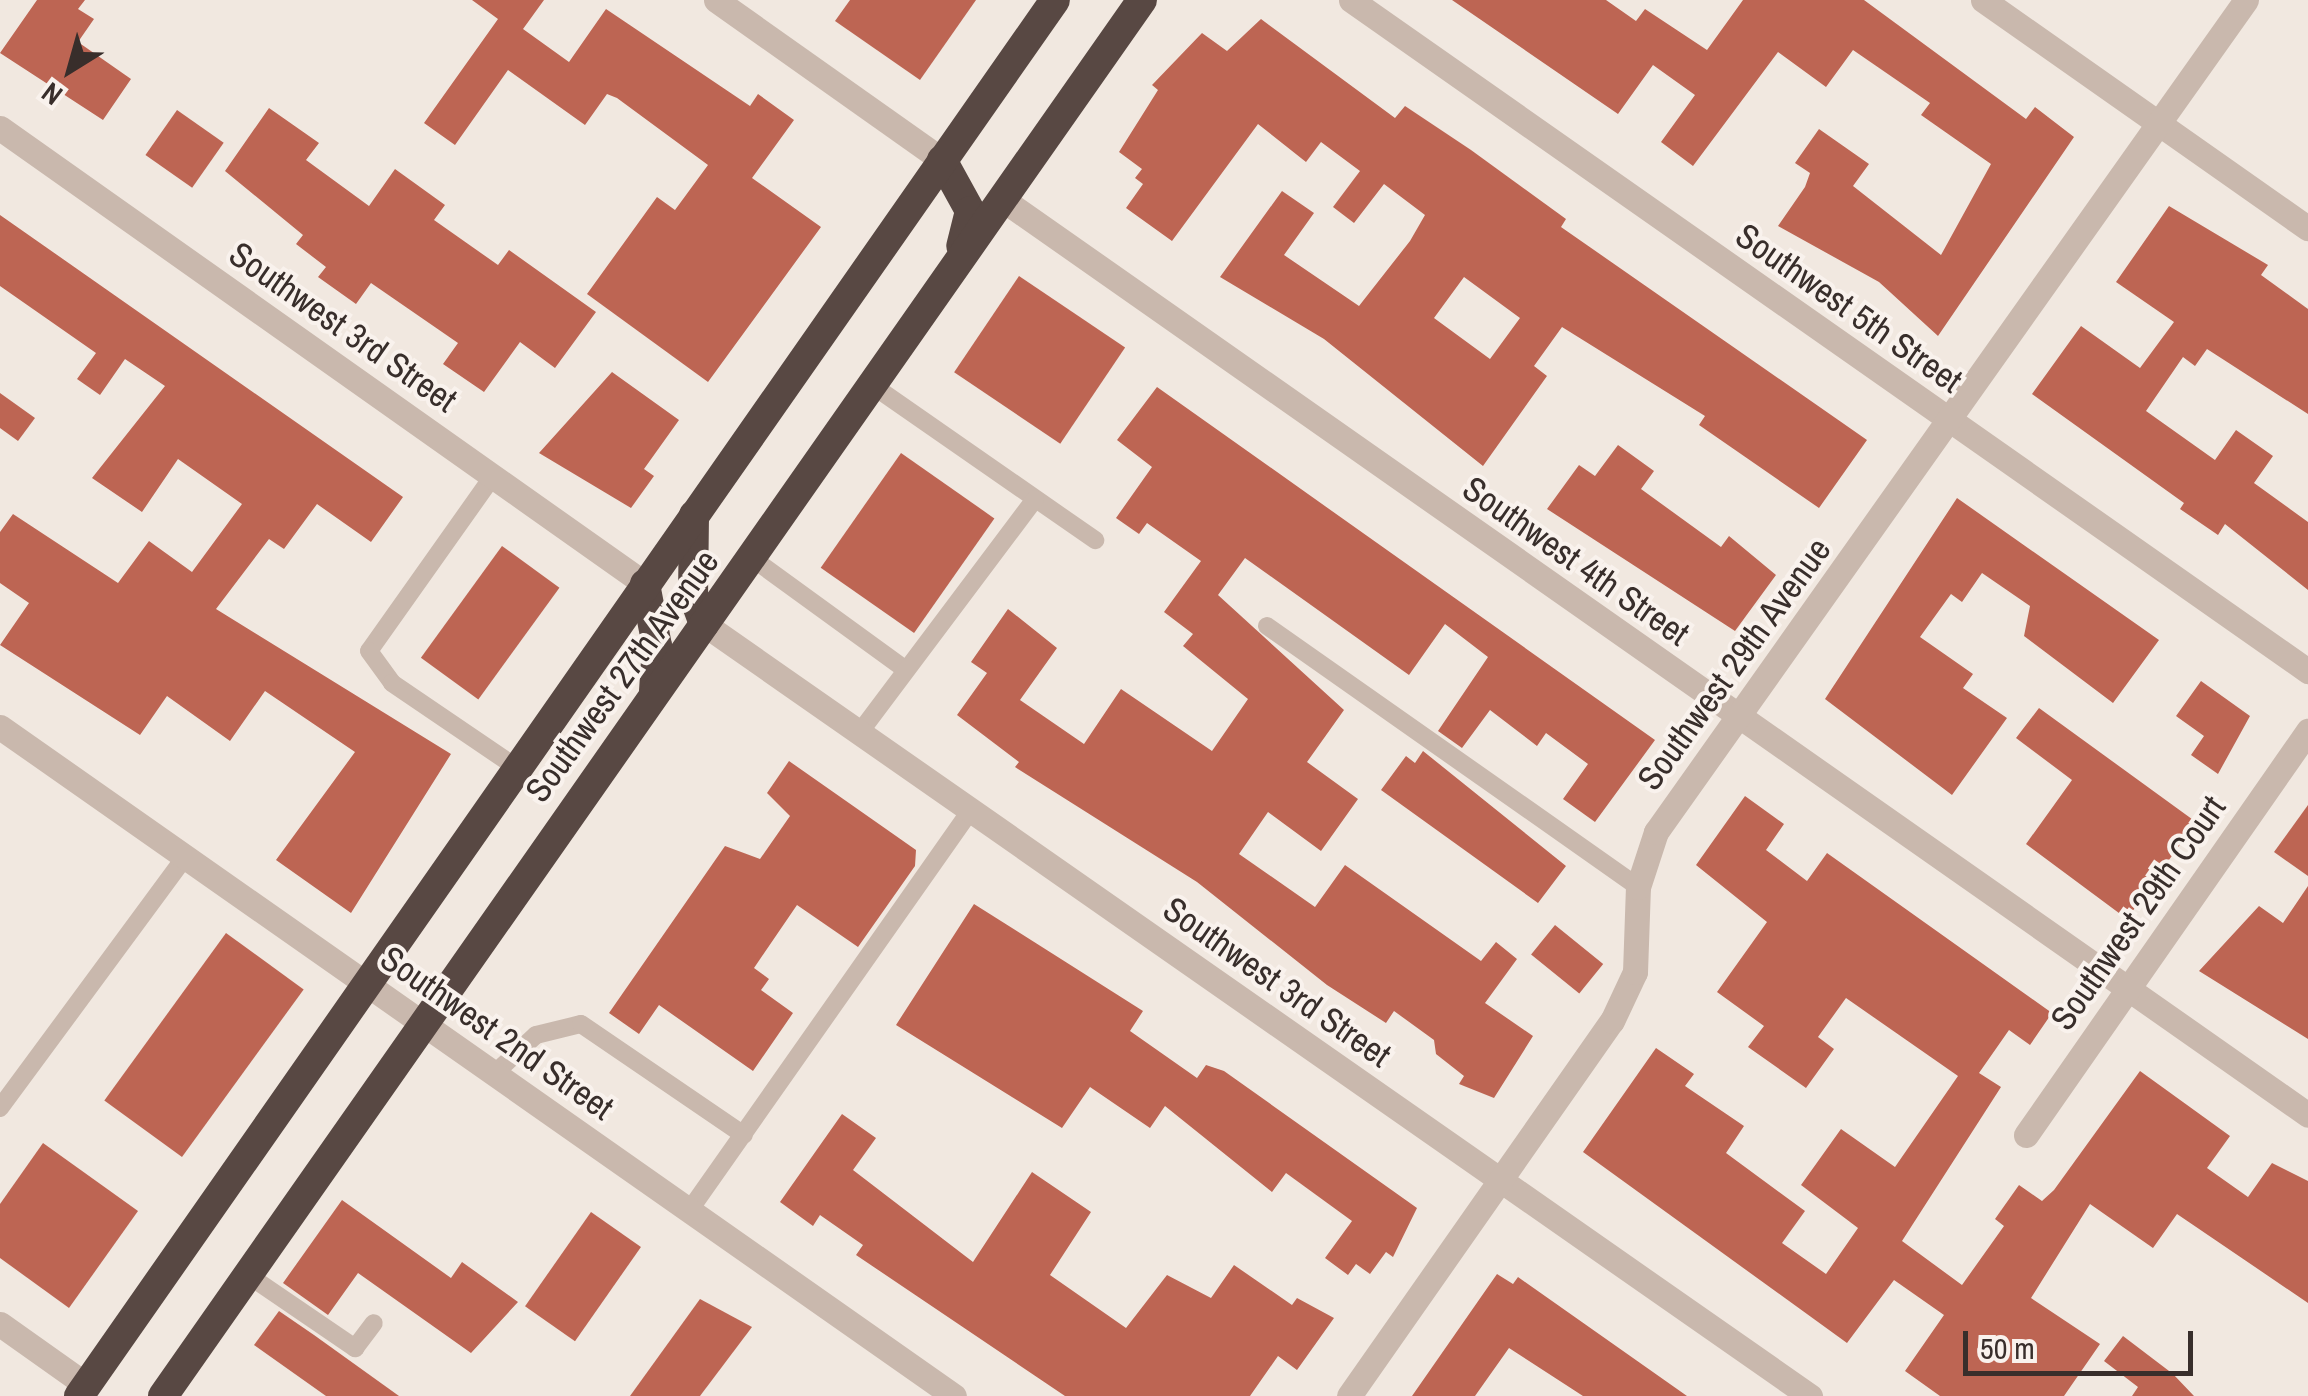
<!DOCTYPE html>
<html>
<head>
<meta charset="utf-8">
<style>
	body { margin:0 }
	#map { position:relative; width:2308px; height:1396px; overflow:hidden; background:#f1e8e0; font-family:"Archivo Narrow",sans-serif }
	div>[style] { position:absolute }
	.building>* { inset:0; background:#bd6553; transform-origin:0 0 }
	.lane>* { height:18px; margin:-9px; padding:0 9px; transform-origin:9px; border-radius:9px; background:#c9b8ad }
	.street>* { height:25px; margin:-12.5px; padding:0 12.5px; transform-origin:12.5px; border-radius:12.5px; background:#c9b8ad }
	.highway>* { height:30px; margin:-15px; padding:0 15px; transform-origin:15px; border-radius:15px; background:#584843 }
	span { translate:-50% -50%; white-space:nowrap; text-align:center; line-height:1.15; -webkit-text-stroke:8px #f9f2ed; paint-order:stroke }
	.street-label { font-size:35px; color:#382e2b }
	.north { position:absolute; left:20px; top:20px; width:100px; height:100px; -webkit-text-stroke:8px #f9f2ed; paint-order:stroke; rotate:217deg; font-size:28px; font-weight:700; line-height:40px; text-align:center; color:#382e2b }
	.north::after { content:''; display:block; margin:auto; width:35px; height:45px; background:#382e2b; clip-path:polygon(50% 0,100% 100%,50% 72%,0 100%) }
	.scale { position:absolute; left:1963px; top:1331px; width:230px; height:45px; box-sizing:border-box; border:5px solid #382e2b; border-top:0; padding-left:12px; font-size:30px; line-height:35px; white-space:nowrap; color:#382e2b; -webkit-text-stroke:8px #f9f2ed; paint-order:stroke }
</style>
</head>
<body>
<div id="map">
	<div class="building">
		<div style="clip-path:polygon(37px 0,85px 0,78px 9px,94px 19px,78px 42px,131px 79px,103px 120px,0 53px)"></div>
		<div style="clip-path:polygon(472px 0,544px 0,523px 29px,569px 62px,606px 9px,750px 106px,758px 94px,794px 120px,752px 178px,821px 227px,708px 382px,587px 294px,657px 197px,675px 210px,708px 165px,617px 98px,607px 94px,585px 125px,508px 70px,455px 145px,424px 123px,498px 19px)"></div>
		<div style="clip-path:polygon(850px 0,976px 0,920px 80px,835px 21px)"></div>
		<div style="clip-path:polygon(1452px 0,1606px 0,1636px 21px,1645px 9px,1707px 50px,1743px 0,1864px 0,2026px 119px,2035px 107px,2074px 137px,1938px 336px,1879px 282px,1778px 226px,1805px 187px,1810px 173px,1795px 163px,1819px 129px,1869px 164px,1853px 186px,1941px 255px,1991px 164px,1921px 115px,1930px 103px,1853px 50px,1826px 87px,1778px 52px,1693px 166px,1661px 142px,1695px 95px,1653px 65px,1618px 114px)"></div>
		<div style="clip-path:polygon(evenodd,1261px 19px,1395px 118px,1405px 106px,1471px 150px,1566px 219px,1561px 227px,1867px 440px,1819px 508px,1699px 425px,1705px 416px,1562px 327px,1534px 366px,1547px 376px,1483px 466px,1324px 339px,1220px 277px,1282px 191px,1314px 213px,1284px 255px,1359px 306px,1410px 241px,1425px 215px,1384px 184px,1354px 223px,1333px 207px,1360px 171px,1321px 142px,1306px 162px,1258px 124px,1172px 241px,1126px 208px,1143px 184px,1135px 178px,1142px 169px,1119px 152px,1158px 90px,1152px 85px,1202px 33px,1227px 51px,1261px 19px,1464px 277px,1520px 318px,1490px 359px,1434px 318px,1464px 277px)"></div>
		<div style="clip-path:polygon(269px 108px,319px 143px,306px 160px,369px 206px,395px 169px,445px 205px,434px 220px,498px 265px,509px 250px,596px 312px,555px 368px,520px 342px,484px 392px,443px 364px,458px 343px,371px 283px,356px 304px,318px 277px,326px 267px,296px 244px,303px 235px,225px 171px)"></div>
		<div style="left:177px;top:110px;width:57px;height:55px;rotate:35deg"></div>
		<div style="clip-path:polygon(2169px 206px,2268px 265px,2261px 275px,2308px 309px,2308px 414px,2207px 349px,2195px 366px,2183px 357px,2146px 411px,2215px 460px,2236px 430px,2273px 456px,2254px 483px,2308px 522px,2308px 590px,2225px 524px,2218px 535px,2180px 509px,2184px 503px,2032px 394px,2081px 326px,2140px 368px,2174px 322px,2116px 282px)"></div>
		<div style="clip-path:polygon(0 215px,403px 497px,371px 542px,317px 504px,284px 549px,269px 539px,216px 609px,451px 754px,351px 913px,276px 860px,355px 752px,265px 691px,230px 741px,167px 696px,140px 735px,0 645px,29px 603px,0 583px,0 532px,13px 514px,118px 583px,149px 541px,192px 572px,242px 504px,178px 459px,142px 512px,92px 478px,165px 386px,125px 359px,100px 395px,77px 379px,96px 353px,0 286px)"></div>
		<div style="left:1019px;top:276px;width:128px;height:116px;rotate:34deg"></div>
		<div style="clip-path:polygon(612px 372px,679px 420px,644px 469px,654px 476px,631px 508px,539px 453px)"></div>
		<div style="clip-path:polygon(1157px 387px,1655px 740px,1595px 822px,1563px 799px,1588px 764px,1546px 733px,1537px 746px,1490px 710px,1462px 748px,1438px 731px,1488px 657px,1445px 624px,1409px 675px,1245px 558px,1218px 595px,1344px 710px,1307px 762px,1358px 799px,1321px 851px,1268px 812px,1239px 854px,1315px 907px,1345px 865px,1481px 961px,1496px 942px,1517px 959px,1485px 1003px,1533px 1036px,1494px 1098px,1459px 1084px,1464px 1076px,1436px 1054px,1434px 1040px,1394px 1011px,1386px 1023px,1327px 985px,1197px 882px,1015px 767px,1019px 762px,957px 715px,987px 673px,971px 662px,1008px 609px,1057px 648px,1020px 700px,1084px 744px,1121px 689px,1212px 751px,1248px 699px,1183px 646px,1193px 634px,1164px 612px,1201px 561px,1147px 523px,1139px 534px,1116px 518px,1152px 467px,1117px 440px)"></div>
		<div style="clip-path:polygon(0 393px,35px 418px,18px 441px,0 428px)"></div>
		<div style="clip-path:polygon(1618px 445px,1654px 471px,1641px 489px,1721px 547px,1729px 536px,1776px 575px,1735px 631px,1547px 509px,1579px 465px,1595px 476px)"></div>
		<div style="left:901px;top:453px;width:114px;height:140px;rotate:35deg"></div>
		<div style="clip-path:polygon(1957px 498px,2159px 640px,2113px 703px,2024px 636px,2030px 606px,1982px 573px,1962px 602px,1951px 594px,1920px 637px,1973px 674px,1963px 688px,2007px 718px,1952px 795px,1825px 699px)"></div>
		<div style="left:502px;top:546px;width:71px;height:138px;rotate:36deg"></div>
		<div style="clip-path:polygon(2201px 681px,2250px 716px,2218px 774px,2191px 755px,2204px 736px,2176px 716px)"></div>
		<div style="clip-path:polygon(2039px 708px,2196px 822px,2127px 919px,2026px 844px,2072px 780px,2016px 738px)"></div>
		<div style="clip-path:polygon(1423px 751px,1566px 866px,1538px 903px,1381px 790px,1406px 756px,1415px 763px)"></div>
		<div style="clip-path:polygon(789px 761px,916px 850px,915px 866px,858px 947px,797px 905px,754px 968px,769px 979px,761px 990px,793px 1013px,753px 1071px,659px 1005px,639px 1034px,609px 1013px,725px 846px,760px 859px,790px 816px,767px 793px)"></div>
		<div style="clip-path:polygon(1745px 796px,1784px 824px,1766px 850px,1807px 881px,1827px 853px,2052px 1013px,2030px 1045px,2009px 1030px,1979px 1073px,2001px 1087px,1902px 1241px,1962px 1285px,2004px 1226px,1995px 1219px,2019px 1185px,2042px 1201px,2054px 1190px,2140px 1071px,2230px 1136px,2207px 1168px,2248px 1197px,2272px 1163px,2308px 1181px,2308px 1303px,2177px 1214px,2153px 1248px,2090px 1204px,2031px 1298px,2100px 1344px,2064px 1396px,1940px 1396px,1905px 1371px,1944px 1315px,1894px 1280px,1847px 1343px,1583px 1152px,1656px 1048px,1694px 1074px,1685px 1086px,1744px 1126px,1726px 1153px,1805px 1211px,1782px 1243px,1826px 1274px,1858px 1228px,1801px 1185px,1841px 1129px,1895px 1167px,1958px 1076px,1846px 998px,1818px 1037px,1834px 1049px,1806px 1088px,1748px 1047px,1764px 1026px,1717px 992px,1767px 922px,1696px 865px)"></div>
		<div style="clip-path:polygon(2308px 805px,2308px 876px,2274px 852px)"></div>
		<div style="clip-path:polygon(2308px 886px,2308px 1039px,2199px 971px,2259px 906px,2283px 923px)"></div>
		<div style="clip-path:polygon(974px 904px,1143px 1011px,1130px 1031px,1197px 1078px,1206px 1065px,1224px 1071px,1417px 1208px,1393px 1257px,1386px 1252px,1370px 1274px,1356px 1264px,1348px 1275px,1325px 1258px,1352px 1221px,1286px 1173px,1272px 1192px,1165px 1106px,1150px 1128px,1090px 1087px,1062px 1128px,896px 1025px)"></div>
		<div style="left:1555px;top:925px;width:62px;height:38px;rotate:39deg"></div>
		<div style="left:226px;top:933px;width:96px;height:207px;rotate:36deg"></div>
		<div style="clip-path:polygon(842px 1114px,876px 1138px,853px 1170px,973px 1262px,1032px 1172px,1091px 1212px,1050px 1275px,1126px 1328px,1167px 1275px,1211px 1298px,1234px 1265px,1292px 1305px,1297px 1298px,1334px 1318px,1297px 1370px,1278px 1356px,1250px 1396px,1065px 1396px,856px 1255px,863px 1245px,820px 1215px,813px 1226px,780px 1202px)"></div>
		<div style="clip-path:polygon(43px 1143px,138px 1211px,69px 1308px,0 1258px,0 1204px)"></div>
		<div style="clip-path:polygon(342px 1200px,451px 1278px,462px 1262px,518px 1302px,471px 1353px,358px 1273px,328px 1315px,283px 1283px)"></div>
		<div style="left:591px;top:1212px;width:61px;height:115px;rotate:35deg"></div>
		<div style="clip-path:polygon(1497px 1274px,1513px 1284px,1518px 1277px,1687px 1396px,1583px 1396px,1509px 1348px,1475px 1396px,1412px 1396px)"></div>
		<div style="clip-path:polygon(700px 1299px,752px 1327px,700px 1396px,630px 1396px)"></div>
		<div style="clip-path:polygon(279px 1311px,314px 1335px,399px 1396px,326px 1396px,254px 1345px)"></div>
		<div style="clip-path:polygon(2123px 1336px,2173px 1374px,2194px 1396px,2132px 1396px,2138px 1387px,2104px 1361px)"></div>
	</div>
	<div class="lane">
		<div style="left:872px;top:385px;width:272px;rotate:34.8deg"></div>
		<div style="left:493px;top:476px;width:214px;rotate:125.3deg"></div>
		<div style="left:369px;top:651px;width:39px;rotate:54deg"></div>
		<div style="left:392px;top:683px;width:151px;rotate:34.2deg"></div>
		<div style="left:752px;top:558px;width:190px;rotate:36deg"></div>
		<div style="left:1267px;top:626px;width:454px;rotate:35.1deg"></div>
		<div style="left:860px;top:732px;width:291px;rotate:-53.1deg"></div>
		<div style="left:494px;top:1074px;width:57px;rotate:-42.9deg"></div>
		<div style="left:536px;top:1035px;width:46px;rotate:-13.7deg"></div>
		<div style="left:581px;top:1024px;width:197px;rotate:34.3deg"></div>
		<div style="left:0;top:1108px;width:312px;rotate:-53.6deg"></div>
		<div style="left:689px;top:1211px;width:492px;rotate:-54.9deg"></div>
		<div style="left:248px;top:1275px;width:130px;rotate:34.3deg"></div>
		<div style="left:355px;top:1348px;width:31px;rotate:-53deg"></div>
	</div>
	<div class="street">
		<div style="left:716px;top:0;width:277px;rotate:35.3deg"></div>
		<div style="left:1351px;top:0;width:1169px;rotate:35.04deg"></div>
		<div style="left:1983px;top:0;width:397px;rotate:35.1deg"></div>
		<div style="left:0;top:128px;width:790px;rotate:35.26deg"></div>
		<div style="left:1002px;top:199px;width:1595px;rotate:35.04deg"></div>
		<div style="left:704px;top:624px;width:1349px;rotate:34.92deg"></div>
		<div style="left:0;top:727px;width:1165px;rotate:35.04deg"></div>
		<div style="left:2026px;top:1135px;width:493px;rotate:-55.1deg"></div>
		<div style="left:0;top:1324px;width:105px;rotate:35.3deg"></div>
		<div style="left:1349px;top:1396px;width:458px;rotate:-55deg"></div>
		<div style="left:1612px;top:1021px;width:54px;rotate:-64.9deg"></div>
		<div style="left:1635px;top:972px;width:85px;rotate:-88deg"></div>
		<div style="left:1638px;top:887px;width:58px;rotate:-71.9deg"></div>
		<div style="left:1656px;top:832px;width:1020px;rotate:-54.66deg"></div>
	</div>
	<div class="highway">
		<div style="left:942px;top:160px;width:58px;rotate:61.2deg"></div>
		<div style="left:970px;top:211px;width:36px;rotate:104deg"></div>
		<div style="left:694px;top:515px;width:79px;rotate:90.7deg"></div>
		<div style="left:693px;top:594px;width:32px;rotate:70deg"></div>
		<div style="left:645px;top:584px;width:63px;rotate:79deg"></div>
		<div style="left:657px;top:646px;width:45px;rotate:93.8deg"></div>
		<div style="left:79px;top:1396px;width:1703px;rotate:-55.04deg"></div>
		<div style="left:163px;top:1396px;width:1705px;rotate:-54.96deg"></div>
	</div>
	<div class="street-label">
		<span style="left:1849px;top:308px;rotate:35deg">Southwest 5th Street</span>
		<span style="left:343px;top:327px;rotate:35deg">Southwest 3rd Street</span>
		<span style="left:1576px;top:561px;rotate:35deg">Southwest 4th Street</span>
		<span style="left:1734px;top:664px;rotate:-54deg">Southwest 29th Avenue</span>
		<span style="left:622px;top:676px;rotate:-54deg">Southwest 27th Avenue</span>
		<span style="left:2138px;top:913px;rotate:-55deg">Southwest 29th Court</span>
		<span style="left:1277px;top:982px;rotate:35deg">Southwest 3rd Street</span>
		<span style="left:497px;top:1033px;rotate:35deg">Southwest 2nd Street</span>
	</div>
	<div class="north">N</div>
	<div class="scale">50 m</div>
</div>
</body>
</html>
